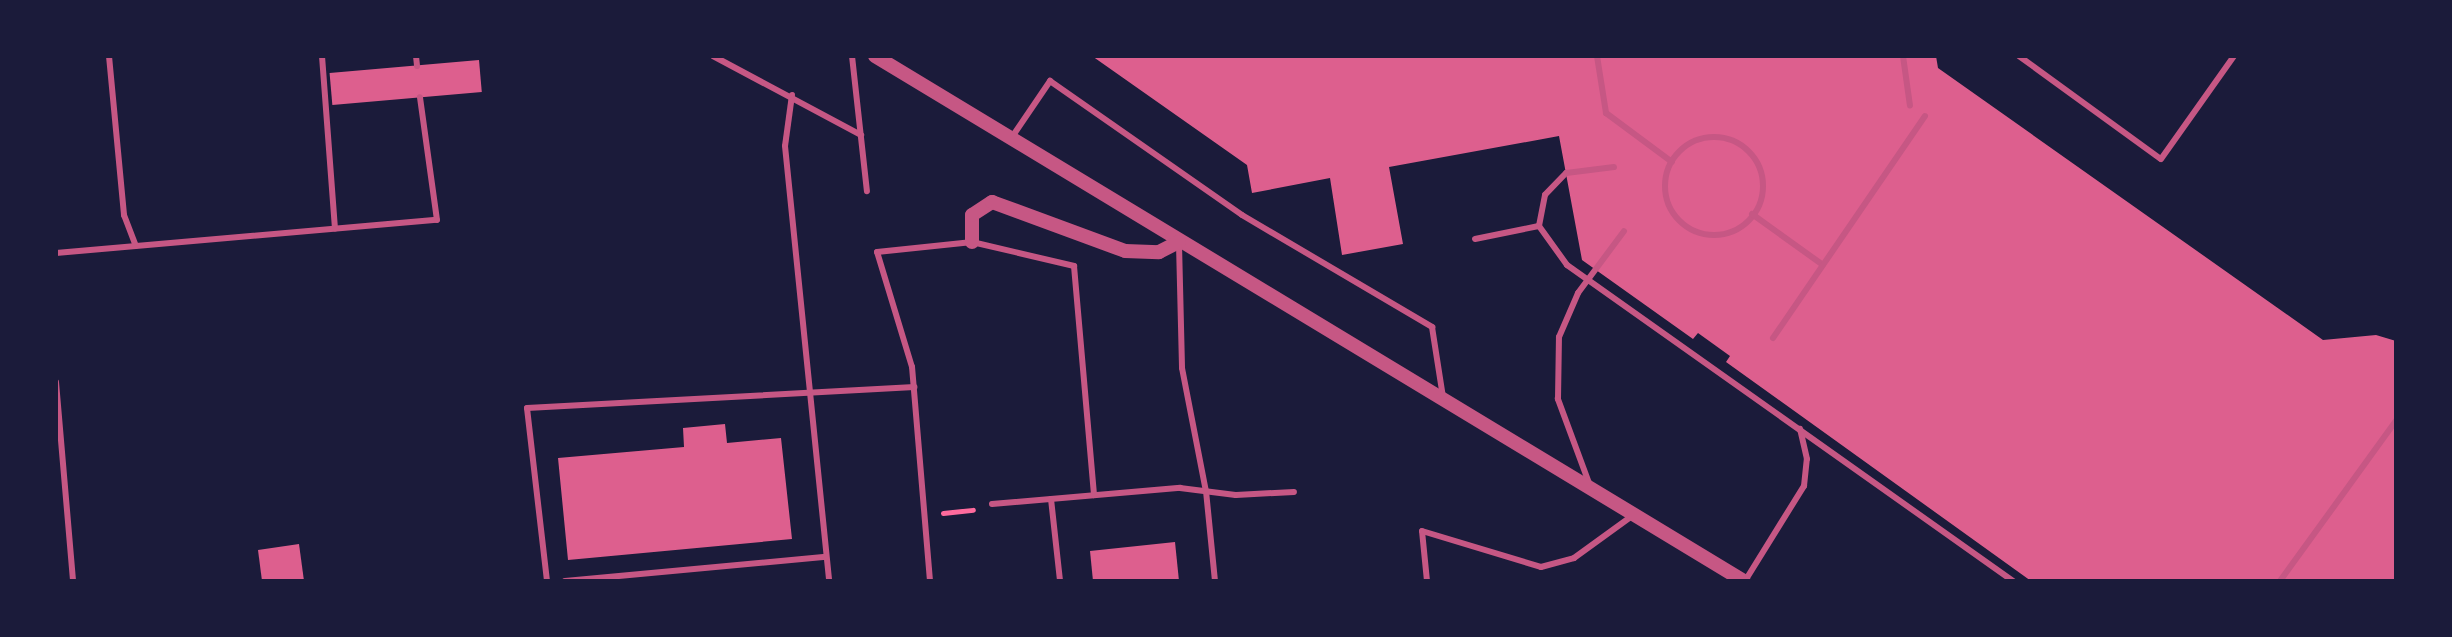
<!DOCTYPE html>
<html>
<head>
<meta charset="utf-8">
<style>
	body { margin:0 }
	#map { position:relative; width:2452px; height:637px; overflow:hidden; background:#1b1b3a; font-family:"Roboto Condensed",sans-serif }
	div>[style] { position:absolute }
	.building>* { inset:0; background:#dd5f8e; transform-origin:0 0 }
	.path>* { height:5px; margin:-2.5px; padding:0 2.5px; transform-origin:2.5px; border-radius:2.5px; background:#ff6b9d }
	.service>* { height:6px; margin:-3px; padding:0 3px; transform-origin:3px; border-radius:3px; background:#c65784 }
	.service>.ring { margin:-3px; padding:0; box-sizing:content-box; background:none; border:6px solid #c65784; border-radius:50% }
	.tertiary>* { height:14px; margin:-7px; padding:0 7px; transform-origin:7px; border-radius:7px; background:#c65784 }
	span { translate:-50% -50%; white-space:nowrap; text-align:center; line-height:1.15; -webkit-text-stroke:8px #1b1b3a; paint-order:stroke }
	.frame { position:absolute; inset:0; border:58px solid #1b1b3a; pointer-events:none }
</style>
</head>
<body>
<div id="map">
	<div class="building">
		<div style="clip-path:polygon(1092px 56px,1936px 56px,1938px 68px,2323px 340px,2376px 335px,2396px 341px,2396px 581px,2031px 581px,1726px 362px,1730px 356px,1698px 333px,1693px 339px,1582px 260px,1559px 136px,1389px 167px,1403px 244px,1342px 255px,1330px 178px,1252px 193px,1247px 165px)"></div>
		<div style="left:479px;top:60px;width:32px;height:150px;rotate:85deg"></div>
		<div style="clip-path:polygon(725px 424px,727px 443px,781px 438px,792px 539px,568px 560px,558px 458px,684px 447px,683px 428px)"></div>
		<div style="clip-path:polygon(1175px 542px,1179px 581px,1093px 581px,1090px 551px)"></div>
		<div style="clip-path:polygon(299px 544px,304px 581px,262px 581px,258px 550px)"></div>
	</div>
	<div class="path">
		<div style="left:943px;top:513px;width:30px;rotate:-6deg"></div>
	</div>
	<div class="service">
		<div style="left:109px;top:56px;width:160px;rotate:84.6deg"></div>
		<div style="left:124px;top:215px;width:33px;rotate:69deg"></div>
		<div style="left:322px;top:56px;width:173px;rotate:85.7deg"></div>
		<div style="left:416px;top:56px;width:10px;rotate:84deg"></div>
		<div style="left:713px;top:56px;width:168px;rotate:28.1deg"></div>
		<div style="left:852px;top:56px;width:136px;rotate:83.7deg"></div>
		<div style="left:1597px;top:56px;width:58px;rotate:81deg"></div>
		<div style="left:1606px;top:113px;width:82px;rotate:36.6deg"></div>
		<div style="left:1903px;top:56px;width:50px;rotate:82deg"></div>
		<div style="left:2019px;top:56px;width:175px;rotate:36deg"></div>
		<div style="left:2161px;top:159px;width:126px;rotate:-54.7deg"></div>
		<div style="left:792px;top:95px;width:51px;rotate:97.8deg"></div>
		<div style="left:785px;top:146px;width:437px;rotate:84.2deg"></div>
		<div style="left:1012px;top:137px;width:68px;rotate:-55.8deg"></div>
		<div style="left:1050px;top:81px;width:234px;rotate:34.9deg"></div>
		<div style="left:1242px;top:215px;width:221px;rotate:30.5deg"></div>
		<div style="left:1432px;top:327px;width:71px;rotate:81.1deg"></div>
		<div class="ring" style="left:1665px;top:137px;width:92px;height:92px"></div>
		<div style="left:1614px;top:167px;width:48px;rotate:172.9deg"></div>
		<div style="left:1566px;top:173px;width:30px;rotate:134deg"></div>
		<div style="left:1545px;top:195px;width:32px;rotate:101deg"></div>
		<div style="left:1539px;top:226px;width:48px;rotate:54.3deg"></div>
		<div style="left:1567px;top:265px;width:547px;rotate:35.32deg"></div>
		<div style="left:1752px;top:214px;width:87px;rotate:35.7deg"></div>
		<div style="left:1475px;top:239px;width:65px;rotate:-11.5deg"></div>
		<div style="left:1179px;top:244px;width:124px;rotate:88.6deg"></div>
		<div style="left:1182px;top:368px;width:125px;rotate:79deg"></div>
		<div style="left:1206px;top:491px;width:90px;rotate:84.3deg"></div>
		<div style="left:56px;top:253px;width:382px;rotate:-5deg"></div>
		<div style="left:437px;top:220px;width:124px;rotate:-97.9deg"></div>
		<div style="left:1773px;top:338px;width:269px;rotate:-55.6deg"></div>
		<div style="left:56px;top:382px;width:200px;rotate:85.1deg"></div>
		<div style="left:1589px;top:483px;width:90px;rotate:-110.3deg"></div>
		<div style="left:1558px;top:399px;width:62px;rotate:-89.1deg"></div>
		<div style="left:1559px;top:337px;width:48px;rotate:-66.6deg"></div>
		<div style="left:1578px;top:293px;width:77px;rotate:-53.4deg"></div>
		<div style="left:1051px;top:499px;width:82px;rotate:83.7deg"></div>
		<div style="left:992px;top:504px;width:189px;rotate:-4.9deg"></div>
		<div style="left:1180px;top:488px;width:56px;rotate:7.1deg"></div>
		<div style="left:1236px;top:495px;width:58px;rotate:-3deg"></div>
		<div style="left:547px;top:581px;width:174px;rotate:-96.6deg"></div>
		<div style="left:527px;top:408px;width:388px;rotate:-3.1deg"></div>
		<div style="left:565px;top:581px;width:262px;rotate:-5.3deg"></div>
		<div style="left:930px;top:581px;width:215px;rotate:-94.8deg"></div>
		<div style="left:912px;top:367px;width:120px;rotate:-106.9deg"></div>
		<div style="left:877px;top:252px;width:96px;rotate:-6deg"></div>
		<div style="left:972px;top:242px;width:105px;rotate:13.2deg"></div>
		<div style="left:1074px;top:266px;width:230px;rotate:85deg"></div>
		<div style="left:1427px;top:581px;width:50px;rotate:-95.7deg"></div>
		<div style="left:1422px;top:531px;width:124px;rotate:16.8deg"></div>
		<div style="left:1541px;top:567px;width:34px;rotate:-15deg"></div>
		<div style="left:1574px;top:558px;width:72px;rotate:-35.9deg"></div>
		<div style="left:1745px;top:581px;width:112px;rotate:-58.2deg"></div>
		<div style="left:1804px;top:486px;width:27px;rotate:-84deg"></div>
		<div style="left:1807px;top:459px;width:31px;rotate:-103deg"></div>
		<div style="left:2280px;top:581px;width:198px;rotate:-54.1deg"></div>
	</div>
	<div class="tertiary">
		<div style="left:875px;top:56px;width:1015px;rotate:31.14deg"></div>
		<div style="left:972px;top:242px;width:27px;rotate:-90deg"></div>
		<div style="left:972px;top:215px;width:24px;rotate:-33deg"></div>
		<div style="left:992px;top:202px;width:142px;rotate:20.2deg"></div>
		<div style="left:1125px;top:251px;width:34px;rotate:2deg"></div>
		<div style="left:1159px;top:252px;width:22px;rotate:-27deg"></div>
	</div>
	<div class="frame"></div>
</div>
</body>
</html>
